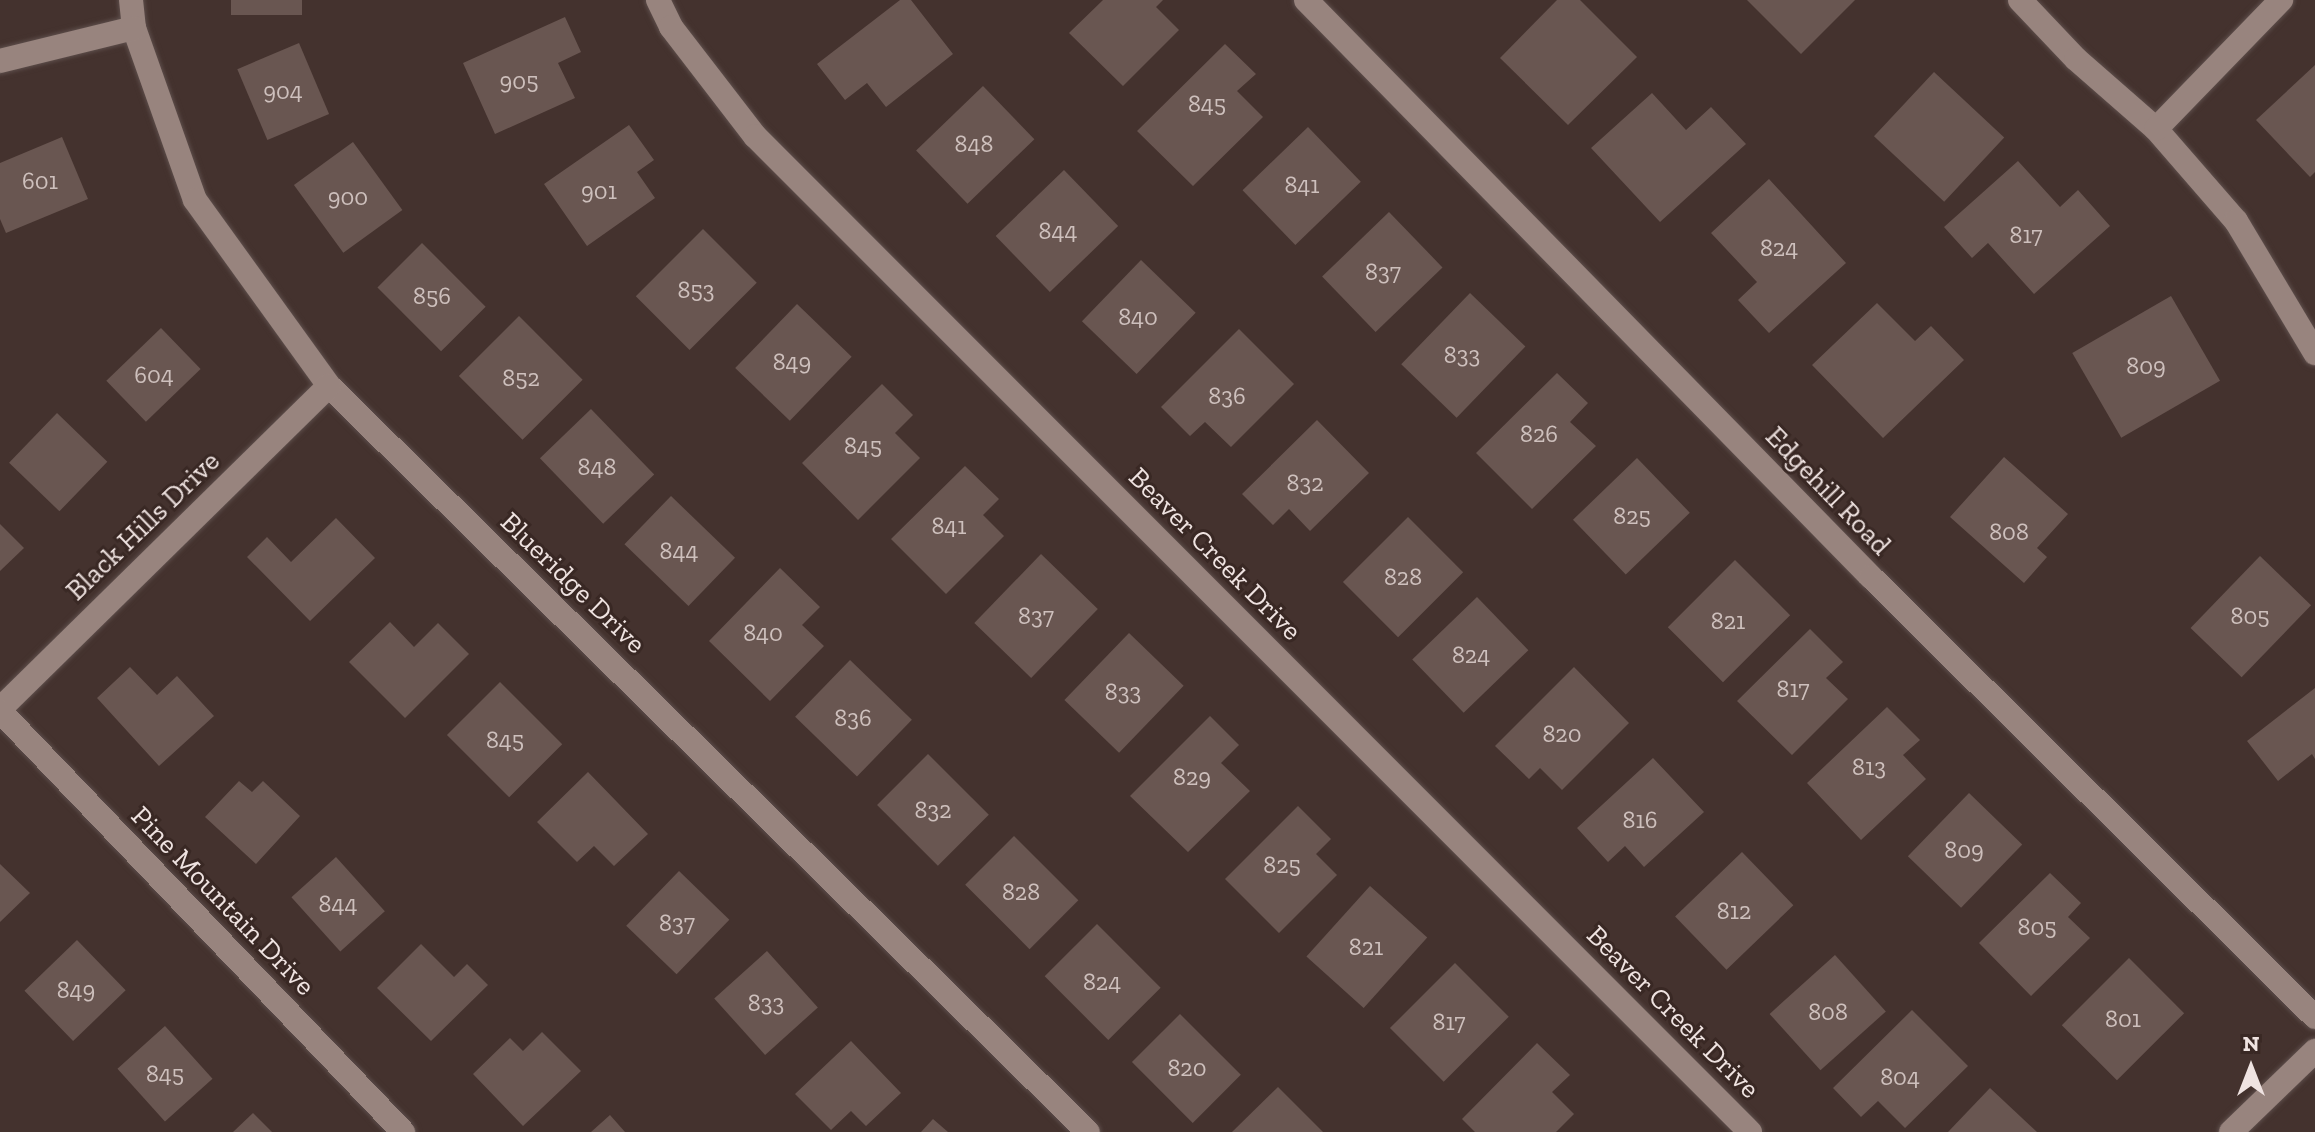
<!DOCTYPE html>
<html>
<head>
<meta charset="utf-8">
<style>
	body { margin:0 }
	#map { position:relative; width:2315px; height:1132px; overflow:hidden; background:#44322e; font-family:"Zilla Slab",serif }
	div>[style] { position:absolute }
	.building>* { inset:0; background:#695651; transform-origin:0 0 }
	.roads { filter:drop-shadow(0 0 2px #5d4e4b) drop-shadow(0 0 2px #5d4e4b) }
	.minor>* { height:24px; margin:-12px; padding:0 12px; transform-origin:12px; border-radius:12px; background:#98847e }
	.tertiary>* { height:24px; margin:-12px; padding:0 12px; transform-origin:12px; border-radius:12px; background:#98847e }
	.secondary>* { height:24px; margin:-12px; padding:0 12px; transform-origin:12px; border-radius:12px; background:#98847e }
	span { translate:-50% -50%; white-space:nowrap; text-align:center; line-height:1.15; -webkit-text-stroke:6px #392824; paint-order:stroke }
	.number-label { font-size:24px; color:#cec0bd }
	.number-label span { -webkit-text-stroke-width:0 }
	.street-label { font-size:28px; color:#efe3e1 }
	.north { position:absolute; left:2211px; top:1028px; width:80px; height:80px; -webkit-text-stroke:6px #392824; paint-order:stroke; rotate:0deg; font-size:22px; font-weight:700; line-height:32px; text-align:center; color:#efe3e1 }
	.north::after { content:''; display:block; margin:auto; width:28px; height:36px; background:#efe3e1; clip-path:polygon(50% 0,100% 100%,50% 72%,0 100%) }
</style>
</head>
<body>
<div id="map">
	<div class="building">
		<div style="left:231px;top:0;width:71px;height:15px"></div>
		<div style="clip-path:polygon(900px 0,911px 0,953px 54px,886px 107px,867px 83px,845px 100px,817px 64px)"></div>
		<div style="clip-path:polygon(1103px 0,1163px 0,1156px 7px,1179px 30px,1123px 86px,1069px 33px)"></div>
		<div style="clip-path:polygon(1557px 0,1580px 0,1637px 57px,1568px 125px,1500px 58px)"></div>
		<div style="clip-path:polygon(1747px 0,1855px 0,1801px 54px)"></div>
		<div style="clip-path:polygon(565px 17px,581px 52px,558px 63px,575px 98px,495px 134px,463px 63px)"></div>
		<div style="left:299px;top:43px;width:77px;height:67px;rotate:67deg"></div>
		<div style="clip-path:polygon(1225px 44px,1256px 74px,1237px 91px,1263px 117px,1193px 186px,1137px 131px)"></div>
		<div style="clip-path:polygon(2315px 65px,2315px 172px,2310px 177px,2256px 120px)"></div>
		<div style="left:1934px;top:72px;width:96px;height:88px;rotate:43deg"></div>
		<div style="left:983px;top:86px;width:74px;height:93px;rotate:46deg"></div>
		<div style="clip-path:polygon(1652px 93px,1686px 130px,1711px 107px,1746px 144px,1660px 222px,1591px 148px)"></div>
		<div style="clip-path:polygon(629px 125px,654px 160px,637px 172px,655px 198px,587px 246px,544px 184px)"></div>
		<div style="left:1308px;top:127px;width:76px;height:91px;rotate:46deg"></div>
		<div style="clip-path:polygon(62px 137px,88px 199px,6px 233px,0 219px,0 163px)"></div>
		<div style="left:353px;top:142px;width:84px;height:73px;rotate:54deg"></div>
		<div style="clip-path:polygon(2018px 161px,2060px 207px,2078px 190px,2110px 226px,2034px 294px,1988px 243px,1972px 258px,1944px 227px)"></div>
		<div style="left:1064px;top:170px;width:78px;height:95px;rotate:46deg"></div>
		<div style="clip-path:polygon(1769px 179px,1846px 263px,1769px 333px,1738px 300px,1757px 282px,1711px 233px)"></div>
		<div style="left:1389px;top:212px;width:77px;height:93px;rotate:46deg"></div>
		<div style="left:703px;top:229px;width:76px;height:95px;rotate:45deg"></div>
		<div style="left:422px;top:243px;width:90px;height:63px;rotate:45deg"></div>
		<div style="left:1141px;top:260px;width:76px;height:85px;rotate:44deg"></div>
		<div style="left:1470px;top:293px;width:77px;height:99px;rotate:44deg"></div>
		<div style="left:2171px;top:296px;width:98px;height:114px;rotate:60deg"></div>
		<div style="clip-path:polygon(1877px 303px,1915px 341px,1931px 326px,1964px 360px,1883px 438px,1812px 365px)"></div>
		<div style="left:797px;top:304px;width:76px;height:89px;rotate:44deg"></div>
		<div style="left:519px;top:316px;width:90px;height:85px;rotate:45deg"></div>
		<div style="left:161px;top:328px;width:57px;height:76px;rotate:46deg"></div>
		<div style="clip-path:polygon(1239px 329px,1294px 384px,1231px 447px,1205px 422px,1190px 436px,1161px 407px)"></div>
		<div style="clip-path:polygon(1557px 373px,1588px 403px,1570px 422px,1596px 446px,1532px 509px,1476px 453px)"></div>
		<div style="clip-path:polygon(882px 384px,913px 415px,895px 433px,920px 458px,858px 520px,802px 463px)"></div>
		<div style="left:591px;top:409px;width:91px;height:71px;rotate:46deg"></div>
		<div style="left:57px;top:413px;width:70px;height:69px;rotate:44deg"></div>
		<div style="clip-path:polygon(1317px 420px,1369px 473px,1310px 531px,1289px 509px,1273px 525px,1242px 494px)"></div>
		<div style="clip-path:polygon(2004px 457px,2068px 514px,2037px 548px,2047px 557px,2024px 583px,1950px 517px)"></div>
		<div style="left:1637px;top:458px;width:76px;height:89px;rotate:46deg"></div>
		<div style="clip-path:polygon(965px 466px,999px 499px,983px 515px,1004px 536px,946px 594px,891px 539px)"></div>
		<div style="left:671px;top:496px;width:89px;height:67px;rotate:44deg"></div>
		<div style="left:1408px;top:517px;width:78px;height:92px;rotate:45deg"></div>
		<div style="clip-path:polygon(336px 518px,375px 558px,310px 621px,247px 557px,267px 537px,291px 562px)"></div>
		<div style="clip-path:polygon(0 524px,24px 548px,0 571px)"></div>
		<div style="left:1041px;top:554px;width:79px;height:96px;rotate:44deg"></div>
		<div style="left:2260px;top:556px;width:71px;height:100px;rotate:44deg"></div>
		<div style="left:1735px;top:560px;width:78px;height:95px;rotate:45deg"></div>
		<div style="clip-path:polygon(780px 568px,820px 607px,802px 625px,824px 646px,770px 701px,709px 641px)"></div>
		<div style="left:1477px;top:597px;width:74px;height:90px;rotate:46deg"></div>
		<div style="clip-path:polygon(390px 622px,414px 647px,438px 623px,469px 654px,405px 718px,349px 662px)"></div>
		<div style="clip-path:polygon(1810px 629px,1843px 662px,1826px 678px,1848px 699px,1792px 755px,1737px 701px)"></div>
		<div style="left:1129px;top:633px;width:76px;height:93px;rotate:44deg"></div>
		<div style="left:850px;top:660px;width:86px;height:79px;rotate:44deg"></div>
		<div style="clip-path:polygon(130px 667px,157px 695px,177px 676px,214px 716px,159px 766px,97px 698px)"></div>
		<div style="clip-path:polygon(1574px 667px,1629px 723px,1562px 790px,1540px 768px,1529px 779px,1495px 746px)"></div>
		<div style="left:500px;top:682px;width:88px;height:75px;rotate:45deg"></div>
		<div style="clip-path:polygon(2315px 688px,2315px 759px,2312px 754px,2278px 781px,2247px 741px)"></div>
		<div style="clip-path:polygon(1887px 707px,1920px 740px,1903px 755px,1926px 779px,1861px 840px,1807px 783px)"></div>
		<div style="clip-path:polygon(1210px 716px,1239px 745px,1221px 763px,1250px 791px,1188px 852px,1130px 796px)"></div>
		<div style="left:928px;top:754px;width:86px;height:72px;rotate:45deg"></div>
		<div style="clip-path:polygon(1653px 758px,1704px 812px,1644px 867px,1625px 846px,1608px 862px,1577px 828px)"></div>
		<div style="clip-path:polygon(588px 772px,648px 834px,614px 866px,594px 846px,577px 862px,537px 822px)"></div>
		<div style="clip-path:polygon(239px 781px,252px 792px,263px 781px,300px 816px,256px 864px,205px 817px)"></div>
		<div style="left:1969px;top:793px;width:74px;height:88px;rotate:44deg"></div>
		<div style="clip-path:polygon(1298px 806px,1331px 839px,1316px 854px,1337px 875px,1279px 933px,1225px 879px)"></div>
		<div style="left:1014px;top:836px;width:91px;height:69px;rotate:45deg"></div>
		<div style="left:1742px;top:852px;width:74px;height:93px;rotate:46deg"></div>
		<div style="left:336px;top:857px;width:73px;height:60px;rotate:48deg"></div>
		<div style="clip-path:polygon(0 864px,30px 893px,0 922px)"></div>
		<div style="left:679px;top:871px;width:70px;height:76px;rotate:44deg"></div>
		<div style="clip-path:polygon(2050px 873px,2081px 903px,2068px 917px,2090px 938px,2031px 996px,1979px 943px)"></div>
		<div style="left:1370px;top:886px;width:77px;height:95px;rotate:42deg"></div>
		<div style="left:1097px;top:924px;width:90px;height:74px;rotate:45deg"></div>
		<div style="left:77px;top:940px;width:70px;height:73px;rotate:46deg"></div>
		<div style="clip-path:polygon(421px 944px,454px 977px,467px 964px,488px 985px,431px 1041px,377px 988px)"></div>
		<div style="left:767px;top:951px;width:76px;height:71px;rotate:48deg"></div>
		<div style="left:1835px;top:955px;width:76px;height:88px;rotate:48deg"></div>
		<div style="left:2129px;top:958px;width:78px;height:95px;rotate:45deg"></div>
		<div style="left:1455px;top:963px;width:76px;height:92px;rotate:45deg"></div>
		<div style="clip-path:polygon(1912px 1010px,1968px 1066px,1905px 1128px,1878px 1101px,1861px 1117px,1833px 1088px)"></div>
		<div style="left:1180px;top:1014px;width:86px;height:68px;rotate:45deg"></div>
		<div style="left:165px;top:1026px;width:71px;height:64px;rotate:48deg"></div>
		<div style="clip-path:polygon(542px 1032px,581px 1071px,523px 1126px,473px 1074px,510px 1038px,523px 1051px)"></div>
		<div style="clip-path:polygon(851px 1041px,901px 1093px,866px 1126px,851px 1111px,831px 1130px,795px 1094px)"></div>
		<div style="clip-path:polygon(1537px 1043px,1570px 1075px,1552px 1092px,1574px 1114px,1556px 1132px,1475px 1132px,1462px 1119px)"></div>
		<div style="clip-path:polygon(1278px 1087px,1323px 1132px,1232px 1132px)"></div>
		<div style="clip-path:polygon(1990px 1088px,2037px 1132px,1948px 1132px)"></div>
		<div style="clip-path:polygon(253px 1113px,272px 1132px,233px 1132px)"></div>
		<div style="clip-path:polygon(610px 1115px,625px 1132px,591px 1132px)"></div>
		<div style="clip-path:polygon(933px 1119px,948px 1132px,921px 1132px)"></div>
	</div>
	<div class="roads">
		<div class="minor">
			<div style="left:131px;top:0;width:28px;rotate:84deg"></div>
			<div style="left:134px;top:28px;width:182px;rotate:70.5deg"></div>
			<div style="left:195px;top:200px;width:229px;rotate:54.2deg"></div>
			<div style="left:329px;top:386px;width:1064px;rotate:44.51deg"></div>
			<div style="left:658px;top:0;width:30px;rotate:64deg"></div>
			<div style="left:671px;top:27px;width:138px;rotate:52.4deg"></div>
			<div style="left:755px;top:136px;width:1408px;rotate:45.03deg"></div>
			<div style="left:2020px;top:0;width:81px;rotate:46.5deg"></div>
			<div style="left:2076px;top:59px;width:106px;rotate:41.2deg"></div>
			<div style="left:2156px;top:129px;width:122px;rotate:49deg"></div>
			<div style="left:2236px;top:221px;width:154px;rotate:59.1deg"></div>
			<div style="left:0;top:61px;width:138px;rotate:-13.8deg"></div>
			<div style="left:2156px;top:129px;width:180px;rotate:-45.9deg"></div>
			<div style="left:0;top:709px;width:461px;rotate:-44.5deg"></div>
			<div style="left:0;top:711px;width:583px;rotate:46.25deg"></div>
		</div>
		<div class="tertiary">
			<div style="left:1306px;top:0;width:808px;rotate:45.6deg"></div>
			<div style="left:1871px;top:577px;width:625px;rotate:44.74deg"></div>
		</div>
		<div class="secondary">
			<div style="left:2231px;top:1132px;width:117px;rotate:-44deg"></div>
		</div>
	</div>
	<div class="number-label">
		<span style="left:519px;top:81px">905</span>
		<span style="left:283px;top:91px">904</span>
		<span style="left:1207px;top:104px">845</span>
		<span style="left:974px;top:144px">848</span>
		<span style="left:40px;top:181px">601</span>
		<span style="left:1302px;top:185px">841</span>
		<span style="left:599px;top:191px">901</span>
		<span style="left:348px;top:197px">900</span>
		<span style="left:1058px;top:231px">844</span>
		<span style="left:2026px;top:235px">817</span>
		<span style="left:1779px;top:248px">824</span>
		<span style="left:1383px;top:272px">837</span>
		<span style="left:696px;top:290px">853</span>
		<span style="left:432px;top:296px">856</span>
		<span style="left:1138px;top:317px">840</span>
		<span style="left:1462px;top:355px">833</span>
		<span style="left:792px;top:362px">849</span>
		<span style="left:2146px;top:366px">809</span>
		<span style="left:154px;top:375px">604</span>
		<span style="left:521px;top:378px">852</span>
		<span style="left:1227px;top:396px">836</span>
		<span style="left:1539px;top:434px">826</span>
		<span style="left:863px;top:446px">845</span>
		<span style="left:597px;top:467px">848</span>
		<span style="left:1305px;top:483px">832</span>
		<span style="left:1632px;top:516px">825</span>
		<span style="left:949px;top:526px">841</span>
		<span style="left:2009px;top:532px">808</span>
		<span style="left:679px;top:551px">844</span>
		<span style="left:1403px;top:577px">828</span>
		<span style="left:1036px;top:616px">837</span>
		<span style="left:2250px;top:616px">805</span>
		<span style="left:1728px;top:621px">821</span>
		<span style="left:763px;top:633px">840</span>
		<span style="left:1471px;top:655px">824</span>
		<span style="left:1793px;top:689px">817</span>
		<span style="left:1123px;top:692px">833</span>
		<span style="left:853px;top:718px">836</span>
		<span style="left:1562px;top:734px">820</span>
		<span style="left:505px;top:740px">845</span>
		<span style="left:1869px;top:767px">813</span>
		<span style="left:1192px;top:777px">829</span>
		<span style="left:933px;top:810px">832</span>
		<span style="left:1640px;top:820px">816</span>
		<span style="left:1964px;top:850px">809</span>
		<span style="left:1282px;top:865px">825</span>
		<span style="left:1021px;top:892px">828</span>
		<span style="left:338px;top:904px">844</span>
		<span style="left:1734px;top:911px">812</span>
		<span style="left:677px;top:923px">837</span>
		<span style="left:2037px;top:927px">805</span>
		<span style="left:1366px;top:947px">821</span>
		<span style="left:1102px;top:982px">824</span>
		<span style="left:76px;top:990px">849</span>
		<span style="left:766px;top:1003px">833</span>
		<span style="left:1828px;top:1012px">808</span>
		<span style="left:2123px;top:1019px">801</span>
		<span style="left:1449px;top:1022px">817</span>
		<span style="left:1187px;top:1068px">820</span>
		<span style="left:165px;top:1074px">845</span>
		<span style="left:1900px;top:1077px">804</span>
	</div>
	<div class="street-label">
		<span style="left:1828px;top:491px;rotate:46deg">Edgehill Road</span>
		<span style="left:143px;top:526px;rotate:-44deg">Black Hills Drive</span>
		<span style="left:1215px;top:554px;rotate:45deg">Beaver Creek Drive</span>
		<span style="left:573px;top:583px;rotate:44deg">Blueridge Drive</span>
		<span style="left:223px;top:901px;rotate:46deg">Pine Mountain Drive</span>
		<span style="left:1673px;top:1012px;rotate:45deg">Beaver Creek Drive</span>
	</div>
	<div class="north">N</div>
</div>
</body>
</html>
